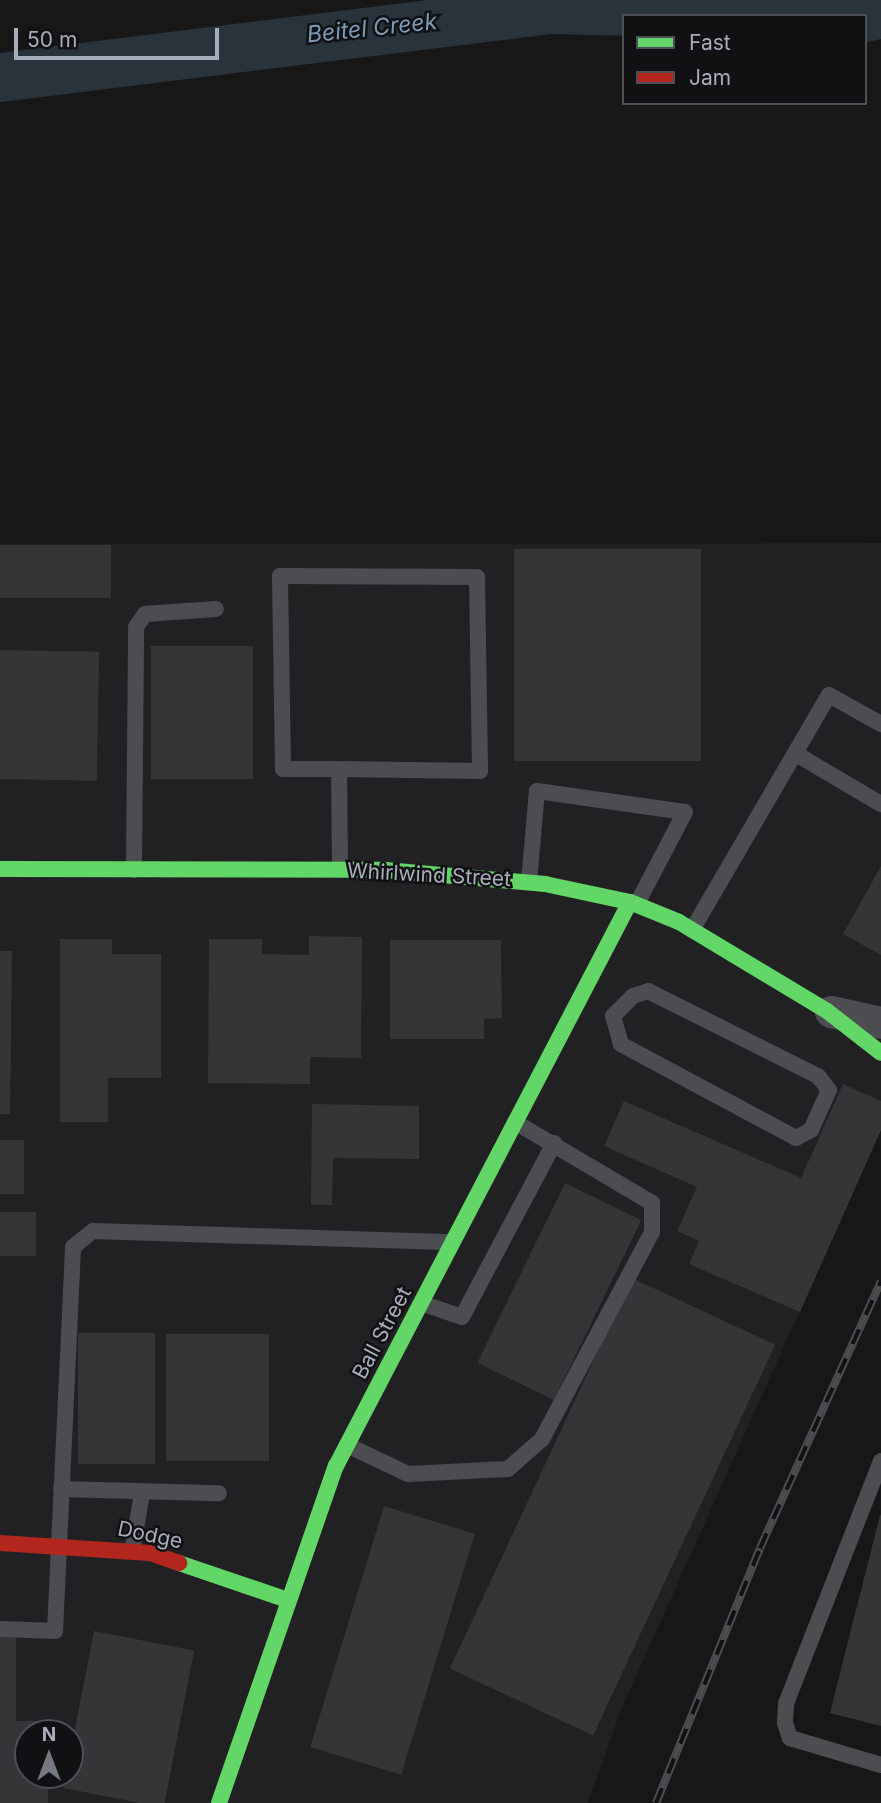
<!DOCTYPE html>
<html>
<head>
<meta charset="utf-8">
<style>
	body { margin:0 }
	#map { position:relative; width:881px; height:1803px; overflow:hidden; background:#171718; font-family:Inter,sans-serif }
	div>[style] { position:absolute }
	.built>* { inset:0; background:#212124 }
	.river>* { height:49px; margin:-24.5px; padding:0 24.5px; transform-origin:24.5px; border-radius:24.5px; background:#29333b }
	.building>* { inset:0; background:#353537; transform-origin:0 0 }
	.lane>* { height:16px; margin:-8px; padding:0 8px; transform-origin:8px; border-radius:8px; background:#4b4d51 }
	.street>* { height:32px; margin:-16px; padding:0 16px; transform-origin:16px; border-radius:16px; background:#4b4d51 }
	.fast>* { height:16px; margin:-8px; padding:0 8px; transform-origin:8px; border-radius:8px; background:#63d668 }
	.jam>* { height:16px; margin:-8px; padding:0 8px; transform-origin:8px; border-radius:8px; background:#b3261e }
	.rail>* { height:8px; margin-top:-4px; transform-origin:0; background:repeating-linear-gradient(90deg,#111114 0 16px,#4b4d50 0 32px); box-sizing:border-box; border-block:2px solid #4b4d50 }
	span { translate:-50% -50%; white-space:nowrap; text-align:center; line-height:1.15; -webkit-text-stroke:5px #111114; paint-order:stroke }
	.street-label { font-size:21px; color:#a7adba }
	.water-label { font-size:23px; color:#7b9bb8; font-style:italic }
	.legend { position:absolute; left:622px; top:14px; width:245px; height:91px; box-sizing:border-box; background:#111114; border:2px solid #4d4f56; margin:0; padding:9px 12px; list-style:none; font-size:21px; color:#a7adba }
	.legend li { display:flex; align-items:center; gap:14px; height:35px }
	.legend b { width:35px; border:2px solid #4d4f56 }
	.north { position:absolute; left:14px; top:1719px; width:70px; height:70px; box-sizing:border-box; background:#111114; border:2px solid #4d4f56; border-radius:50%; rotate:0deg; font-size:19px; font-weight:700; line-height:28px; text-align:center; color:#a7adba }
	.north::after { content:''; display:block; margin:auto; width:24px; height:32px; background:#757881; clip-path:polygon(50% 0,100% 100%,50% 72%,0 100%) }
	.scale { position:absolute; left:14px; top:28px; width:205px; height:32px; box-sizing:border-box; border:4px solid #a7adba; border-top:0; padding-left:9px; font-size:21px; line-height:24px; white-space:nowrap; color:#a7adba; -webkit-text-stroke:5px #111114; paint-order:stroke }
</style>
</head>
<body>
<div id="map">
	<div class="built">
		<div style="clip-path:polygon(evenodd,881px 543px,881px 1130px,621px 1710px,588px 1803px,0 1803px,0 544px,881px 543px,28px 1733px,70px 1733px,70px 1775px,28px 1775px,28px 1733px)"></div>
	</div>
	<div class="river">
		<div style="left:865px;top:17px;width:16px;rotate:-14deg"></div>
		<div style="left:0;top:77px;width:554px;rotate:-7.05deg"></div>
		<div style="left:550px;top:9px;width:279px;rotate:1.4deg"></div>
	</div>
	<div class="building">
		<div style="left:0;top:545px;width:111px;height:53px"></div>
		<div style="left:514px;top:549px;width:187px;height:212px"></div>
		<div style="left:151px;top:646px;width:102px;height:133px"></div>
		<div style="left:0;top:650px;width:99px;height:129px;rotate:1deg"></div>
		<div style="clip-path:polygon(881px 866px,881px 955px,843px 934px)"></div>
		<div style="clip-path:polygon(309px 936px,362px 937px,361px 1058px,310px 1057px,310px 1084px,208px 1083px,209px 939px,262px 939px,262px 954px,309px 955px)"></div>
		<div style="clip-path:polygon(60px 939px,112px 939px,112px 954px,161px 954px,161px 1078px,108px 1078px,108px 1122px,60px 1122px)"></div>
		<div style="clip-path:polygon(390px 940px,501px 940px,502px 1018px,484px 1019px,484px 1039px,390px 1039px)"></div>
		<div style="clip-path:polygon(0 951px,12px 951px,10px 1114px,0 1114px)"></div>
		<div style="clip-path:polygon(843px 1084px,881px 1101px,881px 1130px,800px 1312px,689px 1264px,699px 1241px,677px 1231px,697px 1187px,604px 1146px,624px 1101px,801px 1178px)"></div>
		<div style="clip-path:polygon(312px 1104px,419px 1106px,419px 1159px,333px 1158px,332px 1205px,311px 1205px)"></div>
		<div style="left:0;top:1140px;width:24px;height:54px"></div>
		<div style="left:565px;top:1183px;width:85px;height:200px;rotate:26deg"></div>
		<div style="left:0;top:1212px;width:36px;height:44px"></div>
		<div style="left:632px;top:1278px;width:158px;height:431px;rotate:25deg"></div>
		<div style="left:78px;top:1333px;width:77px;height:131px"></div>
		<div style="left:166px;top:1334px;width:103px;height:127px"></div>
		<div style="left:384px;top:1506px;width:95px;height:252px;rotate:17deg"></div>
		<div style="clip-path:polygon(880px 1515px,881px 1515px,881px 1726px,830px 1713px)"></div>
		<div style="left:94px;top:1631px;width:102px;height:160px;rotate:11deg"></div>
		<div style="clip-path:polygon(0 1637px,16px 1637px,16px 1721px,48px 1721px,48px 1733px,28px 1733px,28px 1775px,48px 1775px,48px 1803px,0 1803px)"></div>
	</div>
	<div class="lane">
		<div style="left:796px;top:754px;width:99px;rotate:30.5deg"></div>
		<div style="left:339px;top:769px;width:56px;rotate:180deg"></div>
		<div style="left:283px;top:769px;width:193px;rotate:-90.9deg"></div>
		<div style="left:280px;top:576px;width:197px;rotate:0.3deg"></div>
		<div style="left:477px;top:577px;width:194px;rotate:89.1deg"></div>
		<div style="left:480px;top:771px;width:141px;rotate:-179.2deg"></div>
		<div style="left:339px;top:769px;width:101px;rotate:89.4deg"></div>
		<div style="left:134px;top:870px;width:243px;rotate:-89.5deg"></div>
		<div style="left:136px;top:627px;width:16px;rotate:-55deg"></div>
		<div style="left:145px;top:614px;width:71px;rotate:-4deg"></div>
		<div style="left:529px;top:882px;width:91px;rotate:-85deg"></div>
		<div style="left:537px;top:791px;width:149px;rotate:8.1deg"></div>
		<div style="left:685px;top:812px;width:104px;rotate:117.6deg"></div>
		<div style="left:692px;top:930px;width:272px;rotate:-59.8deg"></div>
		<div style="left:829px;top:695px;width:60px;rotate:29.1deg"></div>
		<div style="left:648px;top:991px;width:190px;rotate:26.6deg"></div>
		<div style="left:818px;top:1076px;width:18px;rotate:52deg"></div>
		<div style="left:829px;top:1090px;width:44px;rotate:114.2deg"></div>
		<div style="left:811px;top:1130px;width:17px;rotate:152deg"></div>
		<div style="left:796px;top:1138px;width:199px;rotate:-151.8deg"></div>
		<div style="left:621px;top:1044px;width:29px;rotate:-106deg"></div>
		<div style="left:613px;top:1016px;width:28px;rotate:-45deg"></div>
		<div style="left:633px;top:996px;width:16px;rotate:-18deg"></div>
		<div style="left:421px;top:1303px;width:43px;rotate:18.9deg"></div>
		<div style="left:462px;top:1317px;width:197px;rotate:-62.1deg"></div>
		<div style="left:347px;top:1445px;width:68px;rotate:25.4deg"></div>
		<div style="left:408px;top:1474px;width:100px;rotate:-2.9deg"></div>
		<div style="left:508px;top:1469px;width:45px;rotate:-41.4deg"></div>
		<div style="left:542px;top:1439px;width:234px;rotate:-62deg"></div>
		<div style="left:652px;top:1232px;width:29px;rotate:-90deg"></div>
		<div style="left:652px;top:1203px;width:159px;rotate:-149.4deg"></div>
		<div style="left:881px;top:1461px;width:260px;rotate:111.4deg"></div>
		<div style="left:786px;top:1703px;width:20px;rotate:93deg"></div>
		<div style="left:785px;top:1723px;width:16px;rotate:72deg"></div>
		<div style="left:790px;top:1738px;width:95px;rotate:16.5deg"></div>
		<div style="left:61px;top:1489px;width:158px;rotate:1.5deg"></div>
		<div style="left:132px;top:1551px;width:58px;rotate:-80deg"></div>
		<div style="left:0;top:1629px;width:55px;rotate:2.1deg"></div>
		<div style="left:55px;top:1631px;width:384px;rotate:-87.3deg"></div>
		<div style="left:73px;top:1247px;width:26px;rotate:-39deg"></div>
		<div style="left:93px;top:1231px;width:359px;rotate:1.8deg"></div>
	</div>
	<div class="street">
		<div style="left:831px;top:1012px;width:51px;rotate:12.4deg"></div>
	</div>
	<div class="fast">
		<div style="left:0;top:869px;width:385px;rotate:0.1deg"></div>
		<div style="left:385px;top:870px;width:161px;rotate:5deg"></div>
		<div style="left:545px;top:884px;width:87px;rotate:12deg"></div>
		<div style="left:630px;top:902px;width:53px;rotate:22.2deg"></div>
		<div style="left:679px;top:922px;width:173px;rotate:31deg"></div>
		<div style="left:827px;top:1011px;width:68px;rotate:37.9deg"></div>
		<div style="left:179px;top:1563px;width:112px;rotate:18.8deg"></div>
		<div style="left:219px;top:1803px;width:357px;rotate:-70.9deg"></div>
		<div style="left:336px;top:1466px;width:636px;rotate:-62.47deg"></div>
	</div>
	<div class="jam">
		<div style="left:0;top:1543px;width:150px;rotate:3.8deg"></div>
		<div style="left:150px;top:1553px;width:31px;rotate:19deg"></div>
	</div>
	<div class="rail">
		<div style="left:656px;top:1803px;width:275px;rotate:-67.8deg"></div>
		<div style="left:760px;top:1548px;width:293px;rotate:-65.6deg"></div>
	</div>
	<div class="street-label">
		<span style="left:429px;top:875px;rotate:3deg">Whirlwind Street</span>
		<span style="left:382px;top:1333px;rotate:-62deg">Ball Street</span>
		<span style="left:150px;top:1535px;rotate:12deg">Dodge</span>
	</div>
	<div class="water-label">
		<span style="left:372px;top:28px;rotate:-6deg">Beitel Creek</span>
	</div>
	<ul class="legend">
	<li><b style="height:9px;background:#63d668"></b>Fast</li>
	<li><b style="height:9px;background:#b3261e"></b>Jam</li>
	</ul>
	<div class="north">N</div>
	<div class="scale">50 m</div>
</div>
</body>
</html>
